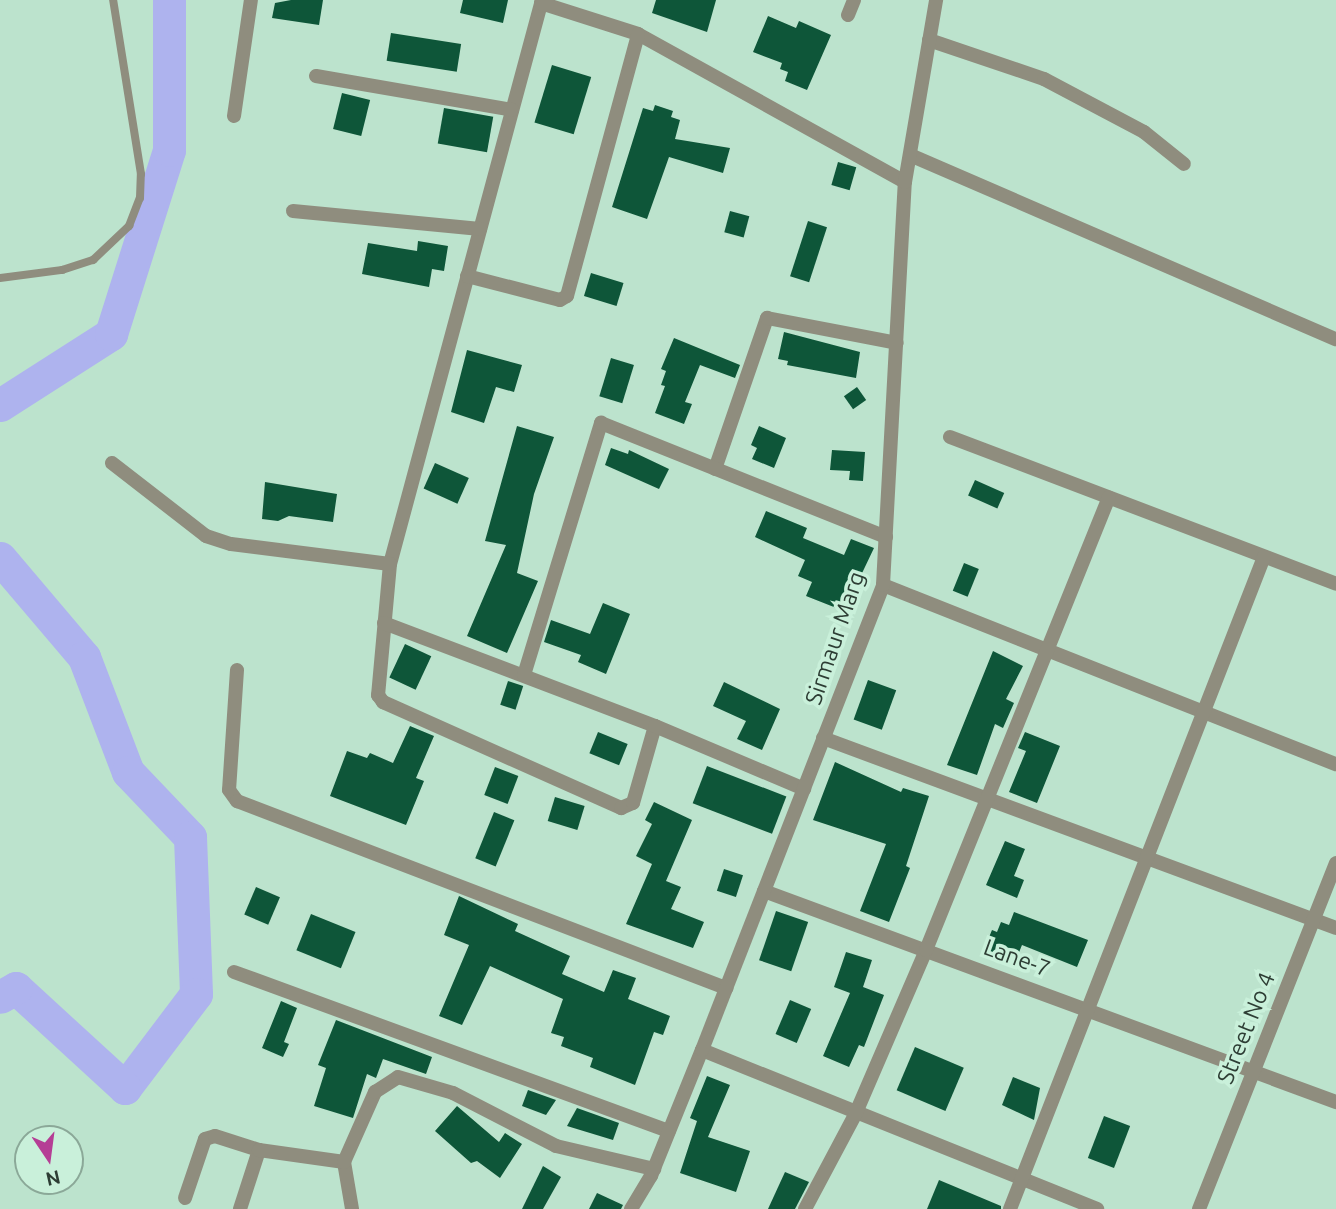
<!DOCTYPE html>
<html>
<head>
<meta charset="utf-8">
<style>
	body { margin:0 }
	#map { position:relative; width:1336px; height:1209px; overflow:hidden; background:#bce3cd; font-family:Ubuntu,sans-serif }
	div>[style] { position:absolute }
	.river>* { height:33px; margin:-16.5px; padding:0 16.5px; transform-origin:16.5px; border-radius:16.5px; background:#aeb3ee }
	.building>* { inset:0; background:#0e5639; transform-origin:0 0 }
	.lane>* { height:8px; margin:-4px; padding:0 4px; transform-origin:4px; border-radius:4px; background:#8f8d7e }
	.street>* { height:14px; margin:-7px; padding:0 7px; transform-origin:7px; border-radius:7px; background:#8f8d7e }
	span { translate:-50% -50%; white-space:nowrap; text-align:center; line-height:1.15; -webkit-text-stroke:7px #c9f0da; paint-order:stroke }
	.street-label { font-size:23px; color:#2d3d34 }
	.north { position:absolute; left:14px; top:1125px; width:70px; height:70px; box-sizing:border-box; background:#c9f0da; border:2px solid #8ba898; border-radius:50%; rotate:167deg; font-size:19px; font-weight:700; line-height:28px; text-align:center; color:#2d3d34 }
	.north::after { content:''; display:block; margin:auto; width:24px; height:32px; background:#b53e95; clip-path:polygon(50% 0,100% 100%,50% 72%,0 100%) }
</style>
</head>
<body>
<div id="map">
	<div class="river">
		<div style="left:0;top:405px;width:132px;rotate:-32.6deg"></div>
		<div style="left:111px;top:334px;width:193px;rotate:-72.5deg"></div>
		<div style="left:169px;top:150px;width:150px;rotate:-90deg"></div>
		<div style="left:0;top:558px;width:130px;rotate:49.7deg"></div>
		<div style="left:84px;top:657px;width:123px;rotate:69.1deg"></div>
		<div style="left:128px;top:772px;width:90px;rotate:46.4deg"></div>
		<div style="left:190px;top:837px;width:157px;rotate:87.8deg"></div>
		<div style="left:196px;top:994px;width:118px;rotate:127.1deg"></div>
		<div style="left:125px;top:1088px;width:148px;rotate:-137.5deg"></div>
		<div style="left:16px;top:988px;width:18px;rotate:151deg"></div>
	</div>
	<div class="building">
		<div style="clip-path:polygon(291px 0,323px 0,319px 25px,272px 18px,275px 3px)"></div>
		<div style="clip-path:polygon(463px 0,508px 0,503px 23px,460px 13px)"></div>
		<div style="clip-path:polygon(656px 0,716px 0,707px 32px,652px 13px)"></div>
		<div style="clip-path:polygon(768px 16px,796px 28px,799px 21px,831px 35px,807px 90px,785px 81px,788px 72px,780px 69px,782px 63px,753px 52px)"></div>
		<div style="left:391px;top:33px;width:71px;height:28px;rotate:9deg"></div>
		<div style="left:552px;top:65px;width:41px;height:60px;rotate:17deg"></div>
		<div style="left:342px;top:93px;width:29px;height:37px;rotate:14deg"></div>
		<div style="clip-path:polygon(655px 105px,673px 111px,671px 117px,680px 120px,675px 139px,730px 148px,723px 173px,669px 157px,647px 219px,612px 207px,643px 108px,653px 111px)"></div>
		<div style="left:444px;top:108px;width:50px;height:36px;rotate:10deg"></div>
		<div style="left:838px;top:162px;width:19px;height:24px;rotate:16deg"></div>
		<div style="left:730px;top:211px;width:20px;height:22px;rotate:15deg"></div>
		<div style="left:808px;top:221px;width:20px;height:58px;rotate:18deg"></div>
		<div style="clip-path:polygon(418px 241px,448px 246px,444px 271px,432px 269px,429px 287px,362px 274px,368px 243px,417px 251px)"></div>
		<div style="left:591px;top:273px;width:34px;height:24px;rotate:17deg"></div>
		<div style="clip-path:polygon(784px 332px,860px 352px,856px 378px,787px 365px,788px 361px,778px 359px)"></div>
		<div style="clip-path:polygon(674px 338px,740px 365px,735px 378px,700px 365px,685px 402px,692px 404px,684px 424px,655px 413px,665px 386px,661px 385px,666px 371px,661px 369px)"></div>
		<div style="clip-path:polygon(467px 350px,522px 365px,514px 392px,496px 387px,484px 423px,451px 412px)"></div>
		<div style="left:611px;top:358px;width:24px;height:40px;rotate:17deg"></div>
		<div style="left:857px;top:387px;width:16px;height:16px;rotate:55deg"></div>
		<div style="clip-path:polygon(517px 426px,554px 437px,534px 494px,517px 573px,538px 581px,507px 653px,467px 636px,506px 545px,485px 541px)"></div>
		<div style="clip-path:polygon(759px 426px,786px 438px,774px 468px,752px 459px,757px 448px,751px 445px)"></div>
		<div style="clip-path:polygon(611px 448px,628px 454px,629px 450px,669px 469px,659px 489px,605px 465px)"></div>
		<div style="clip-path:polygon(832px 450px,865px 452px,863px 481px,849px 480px,850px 471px,830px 470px)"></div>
		<div style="left:435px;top:463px;width:37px;height:28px;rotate:24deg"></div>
		<div style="left:975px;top:480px;width:32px;height:17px;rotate:24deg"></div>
		<div style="clip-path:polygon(265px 482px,337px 494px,333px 522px,289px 516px,278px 521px,262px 519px)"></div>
		<div style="clip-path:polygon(766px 511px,807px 528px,803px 538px,844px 555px,851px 539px,874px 548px,844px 611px,806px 596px,812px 582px,798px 576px,805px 560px,755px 537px)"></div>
		<div style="left:964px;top:563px;width:16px;height:30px;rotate:22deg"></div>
		<div style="clip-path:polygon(603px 603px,630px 614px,606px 674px,578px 662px,581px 655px,544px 642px,551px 620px,590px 634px)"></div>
		<div style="left:405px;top:644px;width:29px;height:37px;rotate:25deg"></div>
		<div style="clip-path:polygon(993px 651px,1023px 666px,1006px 699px,1014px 703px,1003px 728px,995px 724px,977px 775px,947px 765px)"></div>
		<div style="left:868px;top:680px;width:30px;height:42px;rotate:20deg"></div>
		<div style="left:508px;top:681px;width:16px;height:25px;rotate:18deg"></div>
		<div style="clip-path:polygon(724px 682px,780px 709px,762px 750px,737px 739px,746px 721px,713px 706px)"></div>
		<div style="clip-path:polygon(410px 726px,434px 736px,416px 778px,424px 781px,406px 825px,330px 796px,347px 751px,367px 758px,370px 753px,393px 763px)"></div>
		<div style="left:598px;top:732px;width:32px;height:23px;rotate:22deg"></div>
		<div style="clip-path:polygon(1025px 732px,1060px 746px,1037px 803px,1009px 792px,1026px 751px,1018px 748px)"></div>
		<div style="clip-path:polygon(835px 762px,901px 792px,903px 788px,929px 796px,906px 866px,910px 868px,889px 922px,860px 911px,886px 844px,813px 820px)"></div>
		<div style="left:707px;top:766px;width:85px;height:40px;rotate:21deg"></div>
		<div style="left:495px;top:767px;width:25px;height:30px;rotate:21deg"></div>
		<div style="left:555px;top:797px;width:31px;height:25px;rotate:17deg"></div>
		<div style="clip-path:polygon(654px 802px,692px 820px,666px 881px,681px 887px,671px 909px,704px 922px,693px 948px,626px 924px,652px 864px,636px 856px,652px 824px,645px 820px)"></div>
		<div style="left:494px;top:812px;width:22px;height:50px;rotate:22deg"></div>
		<div style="clip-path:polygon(1005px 841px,1025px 849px,1014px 876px,1024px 880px,1017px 898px,986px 885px)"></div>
		<div style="left:724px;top:869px;width:20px;height:23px;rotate:18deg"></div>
		<div style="left:256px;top:887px;width:26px;height:30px;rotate:23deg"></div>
		<div style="clip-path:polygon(459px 896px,518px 924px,515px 931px,570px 956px,562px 974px,604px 992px,613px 970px,636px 978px,628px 999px,670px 1016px,663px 1035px,654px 1032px,635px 1085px,590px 1067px,593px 1058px,561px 1046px,564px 1037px,551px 1033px,563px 999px,490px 966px,462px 1025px,439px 1016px,469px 945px,444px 935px)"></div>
		<div style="left:776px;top:911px;width:34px;height:52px;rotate:19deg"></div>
		<div style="clip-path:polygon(1014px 912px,1088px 940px,1077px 967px,1022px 945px,1013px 967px,982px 954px,992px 930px,997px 932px,1001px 922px,1009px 925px)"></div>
		<div style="left:311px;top:914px;width:48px;height:39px;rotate:22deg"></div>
		<div style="clip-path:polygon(846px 952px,872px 960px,863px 987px,884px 995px,864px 1047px,859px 1045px,849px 1067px,823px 1056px,850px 993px,834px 987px)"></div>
		<div style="left:790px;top:1000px;width:23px;height:37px;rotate:23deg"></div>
		<div style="clip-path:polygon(281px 1001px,297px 1008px,284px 1042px,289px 1044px,283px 1057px,262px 1048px)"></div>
		<div style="clip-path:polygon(336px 1020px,432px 1057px,426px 1074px,383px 1059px,376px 1078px,367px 1074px,353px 1118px,314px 1106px,326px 1068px,318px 1065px)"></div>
		<div style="left:915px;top:1047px;width:53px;height:47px;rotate:23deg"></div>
		<div style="clip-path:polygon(707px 1076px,730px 1085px,708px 1137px,750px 1151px,736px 1192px,680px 1173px,697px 1121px,690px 1118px)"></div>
		<div style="clip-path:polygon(1013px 1077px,1040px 1088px,1034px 1120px,1002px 1105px)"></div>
		<div style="clip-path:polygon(528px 1090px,556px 1100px,546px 1115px,522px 1106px)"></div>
		<div style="clip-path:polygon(457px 1106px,499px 1142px,505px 1133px,522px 1144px,500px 1178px,477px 1161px,471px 1163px,435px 1131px)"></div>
		<div style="clip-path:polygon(577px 1108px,619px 1123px,613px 1140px,567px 1126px)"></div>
		<div style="left:1104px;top:1116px;width:28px;height:45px;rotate:21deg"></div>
		<div style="clip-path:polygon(543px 1166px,561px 1177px,543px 1209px,522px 1209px)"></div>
		<div style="clip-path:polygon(785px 1172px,809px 1182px,795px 1209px,768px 1209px)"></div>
		<div style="clip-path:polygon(939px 1180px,1001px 1206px,1001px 1209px,927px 1209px)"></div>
		<div style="clip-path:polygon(597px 1193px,623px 1205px,621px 1209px,589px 1209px)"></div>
	</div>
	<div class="lane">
		<div style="left:0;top:278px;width:63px;rotate:-7.4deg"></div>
		<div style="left:62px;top:270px;width:33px;rotate:-18deg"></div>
		<div style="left:93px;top:260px;width:50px;rotate:-43.4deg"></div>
		<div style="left:129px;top:226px;width:30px;rotate:-69deg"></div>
		<div style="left:140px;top:198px;width:24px;rotate:-88deg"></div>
		<div style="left:141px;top:174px;width:176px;rotate:-99.1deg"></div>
	</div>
	<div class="street">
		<div style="left:542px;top:0;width:584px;rotate:105.08deg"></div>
		<div style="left:390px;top:564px;width:132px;rotate:95.2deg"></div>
		<div style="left:378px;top:695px;width:9px;rotate:54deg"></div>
		<div style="left:383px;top:702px;width:261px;rotate:24deg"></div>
		<div style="left:621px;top:808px;width:13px;rotate:-23deg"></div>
		<div style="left:633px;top:803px;width:80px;rotate:-74.1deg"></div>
		<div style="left:541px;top:3px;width:102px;rotate:17.7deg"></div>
		<div style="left:638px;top:34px;width:305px;rotate:29deg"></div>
		<div style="left:848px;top:15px;width:16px;rotate:-68deg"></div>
		<div style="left:929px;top:40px;width:121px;rotate:18.7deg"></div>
		<div style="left:1044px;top:79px;width:113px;rotate:27.9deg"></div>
		<div style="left:1144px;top:132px;width:51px;rotate:38.7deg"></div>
		<div style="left:316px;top:76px;width:199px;rotate:9.8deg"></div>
		<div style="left:234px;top:116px;width:117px;rotate:-81.7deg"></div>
		<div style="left:910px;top:155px;width:464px;rotate:23.4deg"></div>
		<div style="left:293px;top:211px;width:188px;rotate:5.5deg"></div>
		<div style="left:467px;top:276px;width:96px;rotate:14.5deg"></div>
		<div style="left:560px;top:300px;width:8px;rotate:-30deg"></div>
		<div style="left:567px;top:296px;width:271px;rotate:-74.8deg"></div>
		<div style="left:950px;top:437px;width:413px;rotate:20.8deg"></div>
		<div style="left:112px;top:463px;width:119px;rotate:37.8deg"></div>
		<div style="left:206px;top:536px;width:26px;rotate:18deg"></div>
		<div style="left:231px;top:544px;width:160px;rotate:7.2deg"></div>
		<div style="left:715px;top:469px;width:160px;rotate:-71deg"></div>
		<div style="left:767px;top:318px;width:132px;rotate:10.9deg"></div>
		<div style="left:883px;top:585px;width:487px;rotate:21.6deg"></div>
		<div style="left:384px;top:623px;width:290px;rotate:20.8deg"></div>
		<div style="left:655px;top:726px;width:162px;rotate:22.9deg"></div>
		<div style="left:237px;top:670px;width:120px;rotate:93.8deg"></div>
		<div style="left:229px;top:790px;width:14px;rotate:54deg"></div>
		<div style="left:237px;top:801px;width:524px;rotate:20.93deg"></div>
		<div style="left:524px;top:675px;width:264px;rotate:-73deg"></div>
		<div style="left:601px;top:423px;width:307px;rotate:21.8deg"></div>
		<div style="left:823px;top:738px;width:547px;rotate:20.32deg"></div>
		<div style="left:764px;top:891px;width:610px;rotate:20.25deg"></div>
		<div style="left:234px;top:972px;width:463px;rotate:20.1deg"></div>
		<div style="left:702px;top:1050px;width:426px;rotate:21.9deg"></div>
		<div style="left:344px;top:1162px;width:48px;rotate:80.3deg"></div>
		<div style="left:185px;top:1198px;width:62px;rotate:-71.3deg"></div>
		<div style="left:205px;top:1139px;width:10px;rotate:-17deg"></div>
		<div style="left:215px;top:1136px;width:46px;rotate:17.7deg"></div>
		<div style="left:240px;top:1209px;width:62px;rotate:-72.1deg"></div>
		<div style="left:259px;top:1150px;width:86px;rotate:8deg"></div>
		<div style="left:344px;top:1162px;width:77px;rotate:-66.1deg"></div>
		<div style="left:375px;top:1092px;width:27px;rotate:-33deg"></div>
		<div style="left:398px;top:1077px;width:57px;rotate:16.2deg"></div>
		<div style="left:453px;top:1093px;width:116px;rotate:27.2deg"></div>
		<div style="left:556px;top:1146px;width:101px;rotate:13.2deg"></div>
		<div style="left:631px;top:1209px;width:39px;rotate:-59deg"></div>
		<div style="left:651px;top:1176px;width:136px;rotate:-68deg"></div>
		<div style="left:702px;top:1050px;width:499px;rotate:-68.7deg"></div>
		<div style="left:883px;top:585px;width:404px;rotate:-86.9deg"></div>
		<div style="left:905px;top:182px;width:185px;rotate:-80.3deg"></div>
		<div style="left:805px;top:1209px;width:106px;rotate:-62deg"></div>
		<div style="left:855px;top:1115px;width:180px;rotate:-66.7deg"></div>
		<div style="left:926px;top:950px;width:488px;rotate:-68deg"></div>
		<div style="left:1010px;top:1209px;width:700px;rotate:-68.72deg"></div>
		<div style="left:1199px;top:1209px;width:372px;rotate:-68.4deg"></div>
	</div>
	<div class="street-label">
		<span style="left:835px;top:638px;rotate:-71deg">Sirmaur Marg</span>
		<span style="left:1017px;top:958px;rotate:20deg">Lane-7</span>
		<span style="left:1246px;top:1028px;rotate:-68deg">Street No 4</span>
	</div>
	<div class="north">N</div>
</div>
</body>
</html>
